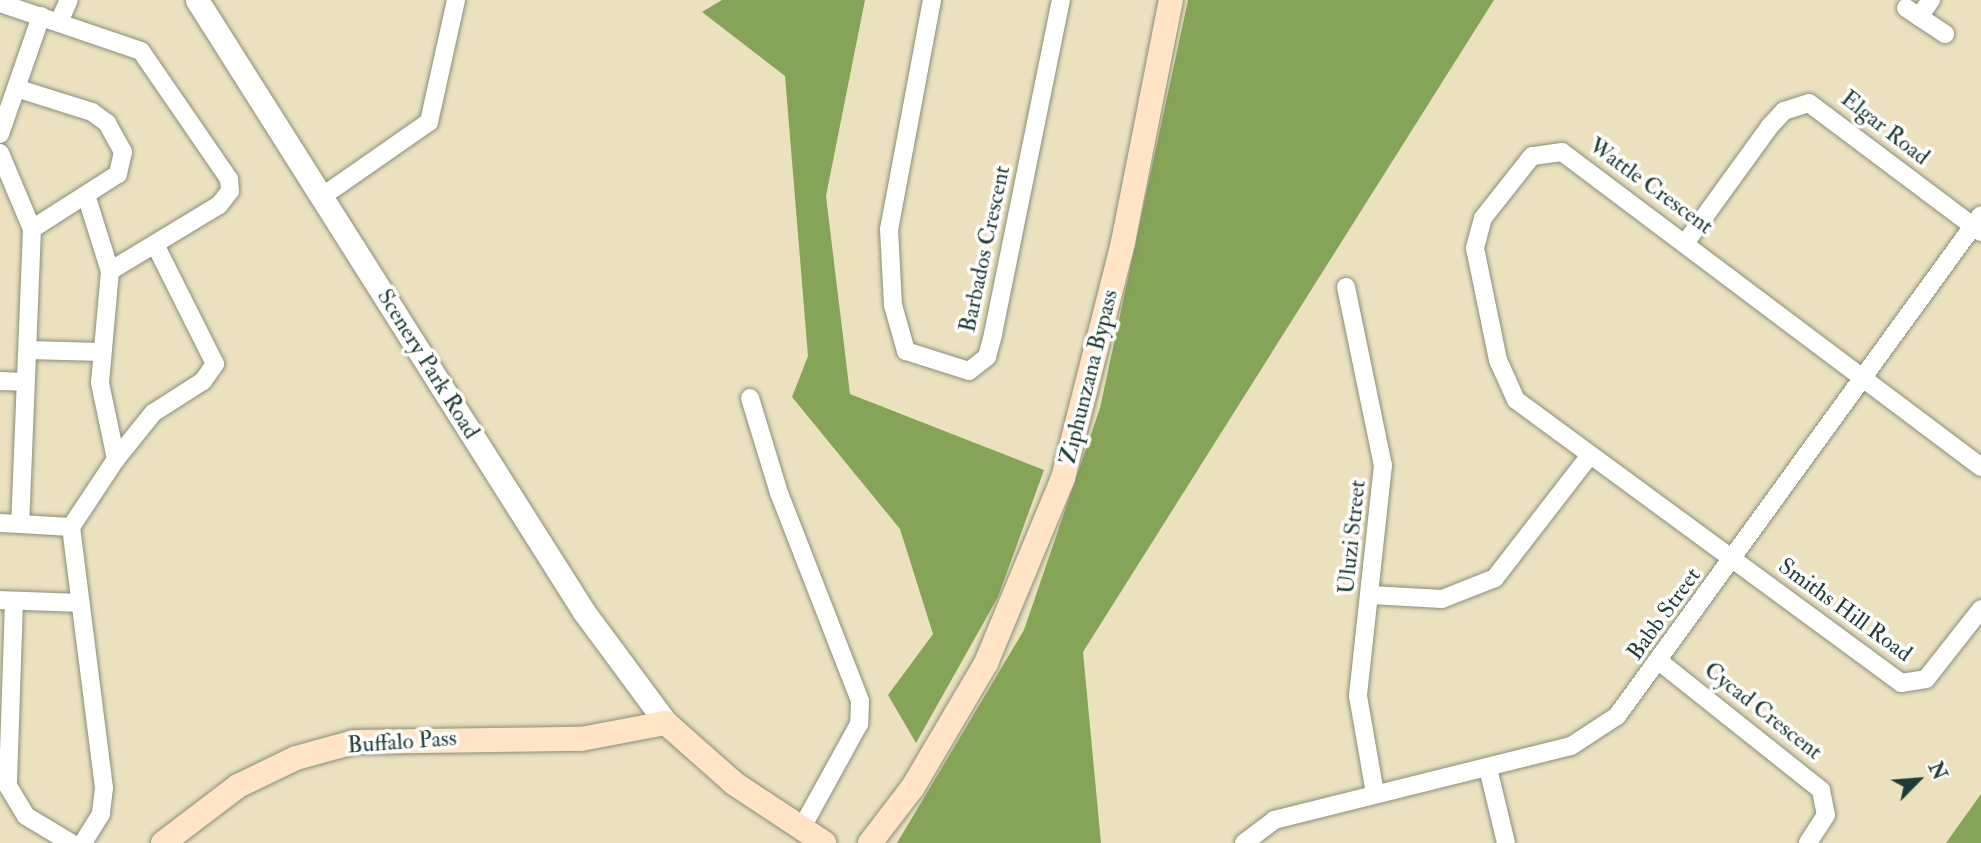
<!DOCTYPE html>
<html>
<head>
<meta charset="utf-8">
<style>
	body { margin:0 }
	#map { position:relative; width:1981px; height:843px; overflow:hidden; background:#ece1bf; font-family:"IM FELL Double Pica",serif }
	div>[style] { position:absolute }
	.forest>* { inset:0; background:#86a457 }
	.roads { filter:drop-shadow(0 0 2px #868f7a) drop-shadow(0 0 2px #868f7a) }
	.minor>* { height:18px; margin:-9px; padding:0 9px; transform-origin:9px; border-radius:9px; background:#fff }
	.tertiary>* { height:23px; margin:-11.5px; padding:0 11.5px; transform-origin:11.5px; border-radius:11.5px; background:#fff }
	.secondary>* { height:24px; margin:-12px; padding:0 12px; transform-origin:12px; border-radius:12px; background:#ffe4c6 }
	span { translate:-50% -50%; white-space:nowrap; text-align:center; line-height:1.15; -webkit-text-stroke:7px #fff; paint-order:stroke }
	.street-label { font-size:23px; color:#1f3d34 }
	.north { position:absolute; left:1883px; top:745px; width:70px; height:70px; -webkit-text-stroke:5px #fff; paint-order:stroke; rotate:65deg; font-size:19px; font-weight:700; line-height:28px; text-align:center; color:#1f3d34 }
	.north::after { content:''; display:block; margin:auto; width:24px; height:32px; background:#1f3d34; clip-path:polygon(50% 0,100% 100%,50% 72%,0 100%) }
</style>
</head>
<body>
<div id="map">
	<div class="forest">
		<div style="clip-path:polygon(722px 0,865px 0,826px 196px,850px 394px,1044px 470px,998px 597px,916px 743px,888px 695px,933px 634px,900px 529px,792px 397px,808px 356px,785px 76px,702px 12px)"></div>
		<div style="clip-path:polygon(1188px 0,1494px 0,1083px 652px,1101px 843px,897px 843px,1024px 630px,1100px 408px)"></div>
		<div style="clip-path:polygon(1981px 794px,1981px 843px,1946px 843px)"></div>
	</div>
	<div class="roads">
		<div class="minor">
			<div style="left:932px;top:0;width:233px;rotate:100.6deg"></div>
			<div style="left:889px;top:229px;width:76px;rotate:87deg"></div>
			<div style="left:893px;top:305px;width:48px;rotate:74.2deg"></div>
			<div style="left:906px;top:351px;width:66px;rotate:17.6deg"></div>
			<div style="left:969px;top:371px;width:23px;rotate:-38deg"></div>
			<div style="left:987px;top:357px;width:24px;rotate:-75deg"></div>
			<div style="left:993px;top:334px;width:341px;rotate:-78.5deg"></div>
			<div style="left:0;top:3px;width:149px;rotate:18.8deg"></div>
			<div style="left:141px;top:51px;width:155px;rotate:55.5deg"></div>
			<div style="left:229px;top:179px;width:12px;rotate:85deg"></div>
			<div style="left:230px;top:191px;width:18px;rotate:128deg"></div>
			<div style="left:219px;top:205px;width:127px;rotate:148.8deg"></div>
			<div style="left:1906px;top:8px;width:47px;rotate:33.7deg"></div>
			<div style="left:1919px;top:17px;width:21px;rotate:-55deg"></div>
			<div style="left:59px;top:22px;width:24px;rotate:-66deg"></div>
			<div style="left:19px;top:89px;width:77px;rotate:17.5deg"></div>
			<div style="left:92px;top:112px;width:19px;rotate:36deg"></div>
			<div style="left:107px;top:123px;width:33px;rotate:61deg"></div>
			<div style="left:123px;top:152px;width:23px;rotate:103deg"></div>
			<div style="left:118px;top:174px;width:102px;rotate:147.4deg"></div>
			<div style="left:0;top:134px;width:125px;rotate:-70.8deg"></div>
			<div style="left:0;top:153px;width:82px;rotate:67.2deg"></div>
			<div style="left:32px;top:229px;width:295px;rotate:92.3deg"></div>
			<div style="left:20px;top:524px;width:20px;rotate:-177deg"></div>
			<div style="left:86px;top:195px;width:80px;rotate:72.5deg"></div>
			<div style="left:110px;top:271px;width:112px;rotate:95.1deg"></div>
			<div style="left:100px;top:383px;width:78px;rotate:78.1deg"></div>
			<div style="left:116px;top:459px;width:59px;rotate:-51.2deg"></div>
			<div style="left:153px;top:413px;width:59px;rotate:-32.6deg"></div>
			<div style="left:203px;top:381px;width:21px;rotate:-55deg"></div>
			<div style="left:215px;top:364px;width:134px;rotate:-116.6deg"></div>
			<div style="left:320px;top:198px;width:133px;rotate:-34.9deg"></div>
			<div style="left:429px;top:122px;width:125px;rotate:-77.5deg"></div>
			<div style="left:1686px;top:242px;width:143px;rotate:-54.1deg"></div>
			<div style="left:1770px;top:126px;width:21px;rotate:-47deg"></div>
			<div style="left:1784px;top:111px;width:26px;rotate:-18deg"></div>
			<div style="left:1809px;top:103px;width:215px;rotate:36.9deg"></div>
			<div style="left:1346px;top:287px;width:182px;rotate:78.3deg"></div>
			<div style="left:1383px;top:465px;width:232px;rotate:96.2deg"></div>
			<div style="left:1358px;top:696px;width:98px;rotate:80.1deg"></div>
			<div style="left:28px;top:350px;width:74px;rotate:1.5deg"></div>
			<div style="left:0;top:381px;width:25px;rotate:2deg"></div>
			<div style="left:750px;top:398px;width:99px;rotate:73deg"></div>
			<div style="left:779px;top:493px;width:223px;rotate:68.7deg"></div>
			<div style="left:860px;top:701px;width:23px;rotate:92deg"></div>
			<div style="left:859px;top:724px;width:120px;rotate:118.9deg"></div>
			<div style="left:1981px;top:467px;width:524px;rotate:-143.06deg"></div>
			<div style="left:1562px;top:152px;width:30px;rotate:172deg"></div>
			<div style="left:1532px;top:156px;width:79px;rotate:128.3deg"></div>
			<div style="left:1483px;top:218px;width:31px;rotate:105deg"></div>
			<div style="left:1475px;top:248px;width:114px;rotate:78.4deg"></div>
			<div style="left:1498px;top:360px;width:44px;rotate:65.8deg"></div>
			<div style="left:1516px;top:400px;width:478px;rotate:36.3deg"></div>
			<div style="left:1901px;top:683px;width:25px;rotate:-9deg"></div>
			<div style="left:1926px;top:679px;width:89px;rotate:-51.8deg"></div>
			<div style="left:20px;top:524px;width:51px;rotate:3.4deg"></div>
			<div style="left:71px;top:527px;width:82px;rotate:-56.5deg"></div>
			<div style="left:71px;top:527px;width:263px;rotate:82.8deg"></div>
			<div style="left:104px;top:788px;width:26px;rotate:97deg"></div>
			<div style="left:101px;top:814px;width:34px;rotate:122deg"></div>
			<div style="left:1371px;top:595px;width:71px;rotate:3.2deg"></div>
			<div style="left:1442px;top:599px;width:57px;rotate:-21.6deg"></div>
			<div style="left:1495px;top:578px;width:155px;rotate:-52.3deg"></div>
			<div style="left:0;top:600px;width:80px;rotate:2.1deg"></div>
			<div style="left:14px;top:601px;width:185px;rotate:91.9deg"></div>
			<div style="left:8px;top:786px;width:35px;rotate:59deg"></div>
			<div style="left:26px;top:816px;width:52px;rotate:31deg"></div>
			<div style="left:1660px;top:662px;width:206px;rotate:38.5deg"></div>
			<div style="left:1821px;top:790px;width:25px;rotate:79deg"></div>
			<div style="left:1826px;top:815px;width:33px;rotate:123deg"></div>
			<div style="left:1488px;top:768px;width:77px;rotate:76.5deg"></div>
			<div style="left:1244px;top:843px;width:38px;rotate:-37deg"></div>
			<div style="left:1274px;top:820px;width:306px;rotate:-14deg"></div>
			<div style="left:1571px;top:746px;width:55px;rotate:-33.1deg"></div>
			<div style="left:1617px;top:716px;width:619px;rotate:-54deg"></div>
		</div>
		<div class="tertiary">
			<div style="left:197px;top:0;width:724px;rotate:57.69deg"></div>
			<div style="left:584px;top:612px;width:138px;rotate:53.5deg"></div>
		</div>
		<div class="secondary">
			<div style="left:163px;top:843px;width:94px;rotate:-37.2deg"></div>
			<div style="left:238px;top:786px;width:64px;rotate:-25.8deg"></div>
			<div style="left:296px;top:758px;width:60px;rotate:-15.4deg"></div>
			<div style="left:354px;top:742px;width:227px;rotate:-0.8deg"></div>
			<div style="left:581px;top:739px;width:86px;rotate:-10.7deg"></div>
			<div style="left:666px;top:723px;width:92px;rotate:41.5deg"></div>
			<div style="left:735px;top:784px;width:107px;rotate:33.5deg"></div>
			<div style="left:870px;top:843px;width:71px;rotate:-52.5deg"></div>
			<div style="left:913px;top:787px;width:144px;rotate:-59.5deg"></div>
			<div style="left:986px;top:663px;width:200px;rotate:-67.4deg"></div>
			<div style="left:1063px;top:478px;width:244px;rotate:-75.7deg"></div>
			<div style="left:1123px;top:242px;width:247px;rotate:-78.8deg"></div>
		</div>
	</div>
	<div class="street-label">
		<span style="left:1885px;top:128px;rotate:38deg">Elgar Road</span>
		<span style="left:1651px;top:186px;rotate:36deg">Wattle Crescent</span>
		<span style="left:985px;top:249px;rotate:-78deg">Barbados Crescent</span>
		<span style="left:428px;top:364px;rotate:58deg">Scenery Park Road</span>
		<span style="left:1089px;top:377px;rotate:-76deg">Ziphunzana Bypass</span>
		<span style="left:1352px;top:537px;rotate:-84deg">Uluzi Street</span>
		<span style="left:1845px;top:610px;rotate:36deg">Smiths Hill Road</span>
		<span style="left:1664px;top:614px;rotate:-54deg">Babb Street</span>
		<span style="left:1763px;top:711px;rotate:38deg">Cycad Crescent</span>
		<span style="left:402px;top:742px;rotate:-4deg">Buffalo Pass</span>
	</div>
	<div class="north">N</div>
</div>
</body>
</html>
